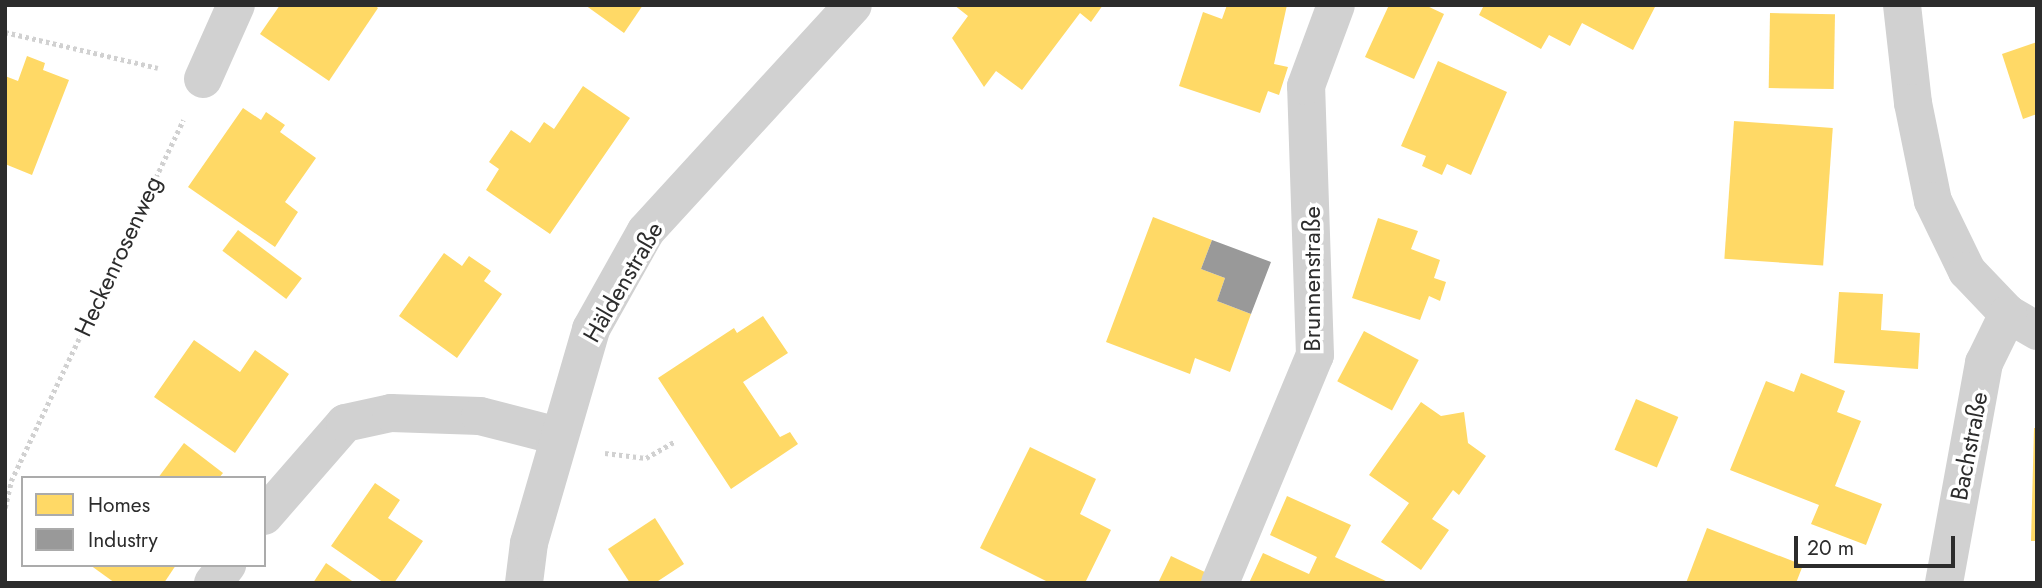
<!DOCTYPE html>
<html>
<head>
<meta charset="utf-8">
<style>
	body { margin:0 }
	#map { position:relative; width:2042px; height:588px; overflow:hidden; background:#fff; font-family:Jost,sans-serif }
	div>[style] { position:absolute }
	.homes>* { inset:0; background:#ffd966; transform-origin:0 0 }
	.industry>* { inset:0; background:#999 }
	.path>* { height:4.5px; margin-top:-2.25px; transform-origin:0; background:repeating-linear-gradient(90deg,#d1d1d1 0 3.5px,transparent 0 7px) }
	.minor>* { height:38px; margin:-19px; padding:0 19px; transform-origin:19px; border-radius:19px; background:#d1d1d1 }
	span { translate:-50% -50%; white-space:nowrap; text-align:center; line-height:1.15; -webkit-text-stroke:7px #fff; paint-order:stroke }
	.street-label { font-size:24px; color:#2c2c2c }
	.frame { position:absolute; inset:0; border:7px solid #2c2c2c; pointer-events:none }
	.legend { position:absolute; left:21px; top:476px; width:245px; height:91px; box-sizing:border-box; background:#fff; border:2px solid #ababab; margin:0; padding:9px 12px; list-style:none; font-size:21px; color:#2c2c2c }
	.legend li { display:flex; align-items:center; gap:14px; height:35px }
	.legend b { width:35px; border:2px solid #ababab }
	.scale { position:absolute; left:1794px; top:536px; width:161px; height:32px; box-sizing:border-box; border:4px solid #2c2c2c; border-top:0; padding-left:9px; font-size:21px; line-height:24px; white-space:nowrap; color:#2c2c2c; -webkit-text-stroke:5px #fff; paint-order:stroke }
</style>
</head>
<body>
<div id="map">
	<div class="homes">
		<div style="clip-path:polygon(280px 5px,374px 5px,378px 8px,329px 81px,260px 34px)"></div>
		<div style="clip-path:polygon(585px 5px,643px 5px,624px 33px)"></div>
		<div style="clip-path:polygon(954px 5px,1103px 5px,1091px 22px,1080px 13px,1022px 90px,996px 71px,984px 87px,952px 38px,968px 16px)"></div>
		<div style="clip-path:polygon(1227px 5px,1287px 5px,1274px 64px,1288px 67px,1279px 95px,1268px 91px,1260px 113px,1179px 86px,1203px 12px,1222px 19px)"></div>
		<div style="clip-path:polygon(1389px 5px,1425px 5px,1444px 14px,1414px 79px,1365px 57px)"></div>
		<div style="clip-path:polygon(1484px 5px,1656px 5px,1633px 50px,1582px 23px,1570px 46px,1549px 35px,1541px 49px,1479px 15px)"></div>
		<div style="left:1770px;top:13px;width:65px;height:75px;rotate:1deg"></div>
		<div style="clip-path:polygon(2037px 42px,2037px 114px,2023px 119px,2002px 54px)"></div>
		<div style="clip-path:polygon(27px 56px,45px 63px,43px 70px,69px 80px,32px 175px,5px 164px,5px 76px,18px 81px)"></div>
		<div style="clip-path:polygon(1438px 61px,1507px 92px,1471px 175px,1447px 164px,1442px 175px,1422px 166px,1426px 156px,1401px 146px)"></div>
		<div style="clip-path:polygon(583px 86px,630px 118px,550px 234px,486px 190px,499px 169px,489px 162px,511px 130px,530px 143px,544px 122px,554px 129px)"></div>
		<div style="clip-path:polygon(243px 108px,261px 120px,266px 112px,285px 125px,280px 132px,316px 158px,285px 202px,298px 212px,275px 247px,188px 187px)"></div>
		<div style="left:1734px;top:121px;width:99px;height:138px;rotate:4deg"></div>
		<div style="clip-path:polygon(1153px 217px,1212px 240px,1201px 269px,1225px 278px,1217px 301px,1251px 314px,1230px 372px,1195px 358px,1190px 374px,1106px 342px)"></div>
		<div style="clip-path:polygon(1378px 218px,1418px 231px,1411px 249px,1440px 260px,1434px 278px,1446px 282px,1440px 301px,1429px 296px,1420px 320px,1352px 298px)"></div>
		<div style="left:238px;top:230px;width:80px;height:26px;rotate:37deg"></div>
		<div style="clip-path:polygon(444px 253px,462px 266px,469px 256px,491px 271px,484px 281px,502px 294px,457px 358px,399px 316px)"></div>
		<div style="clip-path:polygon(1839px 292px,1883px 294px,1881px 330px,1920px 333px,1918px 369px,1834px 363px)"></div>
		<div style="clip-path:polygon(763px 316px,788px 353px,743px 382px,780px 437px,790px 432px,798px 444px,731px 489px,658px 378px,734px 328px,737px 333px)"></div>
		<div style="left:1364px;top:331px;width:62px;height:57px;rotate:28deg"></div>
		<div style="clip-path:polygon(194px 340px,240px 372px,255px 350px,289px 374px,235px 453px,154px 397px)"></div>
		<div style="clip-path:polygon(1801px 373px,1845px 391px,1837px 412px,1861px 421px,1835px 486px,1882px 504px,1866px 545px,1811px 524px,1819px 505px,1730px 470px,1766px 381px,1794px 392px)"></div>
		<div style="left:1636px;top:399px;width:46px;height:55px;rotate:23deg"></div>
		<div style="clip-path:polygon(1421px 402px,1441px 416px,1464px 412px,1468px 443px,1486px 456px,1459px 495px,1453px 490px,1432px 519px,1449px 530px,1421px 570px,1381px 542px,1409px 503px,1369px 475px)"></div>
		<div style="clip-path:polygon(2034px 428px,2037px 428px,2037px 541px,2031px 541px)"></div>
		<div style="clip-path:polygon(184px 443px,223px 473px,219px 478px,158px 478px)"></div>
		<div style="clip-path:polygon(1030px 447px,1096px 479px,1080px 514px,1111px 530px,1085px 583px,1050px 583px,980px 548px)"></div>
		<div style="clip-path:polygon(375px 483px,400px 500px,388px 518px,423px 541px,394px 583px,384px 583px,331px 546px)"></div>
		<div style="clip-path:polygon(1287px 496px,1351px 525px,1335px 557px,1390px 583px,1249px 583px,1263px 553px,1309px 574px,1317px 557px,1270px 535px)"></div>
		<div style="clip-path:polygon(655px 518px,684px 564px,655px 583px,630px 583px,608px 549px)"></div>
		<div style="clip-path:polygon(1707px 528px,1803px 565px,1796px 583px,1686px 583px)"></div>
		<div style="clip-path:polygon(1171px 556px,1209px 574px,1205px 583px,1158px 583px)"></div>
		<div style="clip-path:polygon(326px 563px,355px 583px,313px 583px)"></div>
		<div style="clip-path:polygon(90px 565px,176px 565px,164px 583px,115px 583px)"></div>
	</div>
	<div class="industry">
		<div style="clip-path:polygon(1212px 240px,1271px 262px,1251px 314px,1217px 301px,1225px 278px,1201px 269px)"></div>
	</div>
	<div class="path">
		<div style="left:5px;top:32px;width:157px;rotate:13.2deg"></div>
		<div style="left:605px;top:453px;width:41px;rotate:7deg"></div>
		<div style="left:646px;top:458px;width:34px;rotate:-30deg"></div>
		<div style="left:5px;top:508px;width:28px;rotate:-77deg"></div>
		<div style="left:11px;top:481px;width:400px;rotate:-64.5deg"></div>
	</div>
	<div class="minor">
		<div style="left:1902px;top:5px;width:99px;rotate:83.6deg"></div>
		<div style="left:1913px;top:103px;width:100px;rotate:78.5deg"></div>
		<div style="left:1933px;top:201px;width:78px;rotate:64.1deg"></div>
		<div style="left:1967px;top:271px;width:59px;rotate:46.4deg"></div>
		<div style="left:2008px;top:314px;width:34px;rotate:30deg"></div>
		<div style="left:203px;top:79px;width:81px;rotate:-66deg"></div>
		<div style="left:264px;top:516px;width:123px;rotate:-48.9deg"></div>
		<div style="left:345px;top:423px;width:47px;rotate:-12.3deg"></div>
		<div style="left:391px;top:413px;width:89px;rotate:1.9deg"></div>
		<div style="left:480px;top:416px;width:81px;rotate:14.4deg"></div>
		<div style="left:213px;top:583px;width:23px;rotate:-52deg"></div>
		<div style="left:524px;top:583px;width:40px;rotate:-82.9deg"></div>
		<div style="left:529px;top:543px;width:223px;rotate:-73.8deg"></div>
		<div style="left:591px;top:329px;width:112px;rotate:-60.7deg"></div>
		<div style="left:646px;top:231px;width:306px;rotate:-47.5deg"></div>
		<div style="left:1220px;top:583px;width:247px;rotate:-67.4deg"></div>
		<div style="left:1315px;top:355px;width:269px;rotate:-91.9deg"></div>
		<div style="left:1306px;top:86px;width:86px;rotate:-69.7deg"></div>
		<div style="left:1944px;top:583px;width:224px;rotate:-79.7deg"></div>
		<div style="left:1984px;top:363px;width:55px;rotate:-63.9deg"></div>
	</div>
	<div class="street-label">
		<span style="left:118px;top:256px;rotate:-65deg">Heckenrosenweg</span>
		<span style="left:1312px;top:279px;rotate:-90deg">Brunnenstraße</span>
		<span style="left:623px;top:282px;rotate:-60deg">Häldenstraße</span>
		<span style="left:1969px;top:446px;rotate:-79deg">Bachstraße</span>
	</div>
	<div class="frame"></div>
	<ul class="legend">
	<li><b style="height:19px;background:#ffd966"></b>Homes</li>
	<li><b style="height:19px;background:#999"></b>Industry</li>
	</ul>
	<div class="scale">20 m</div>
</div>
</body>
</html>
